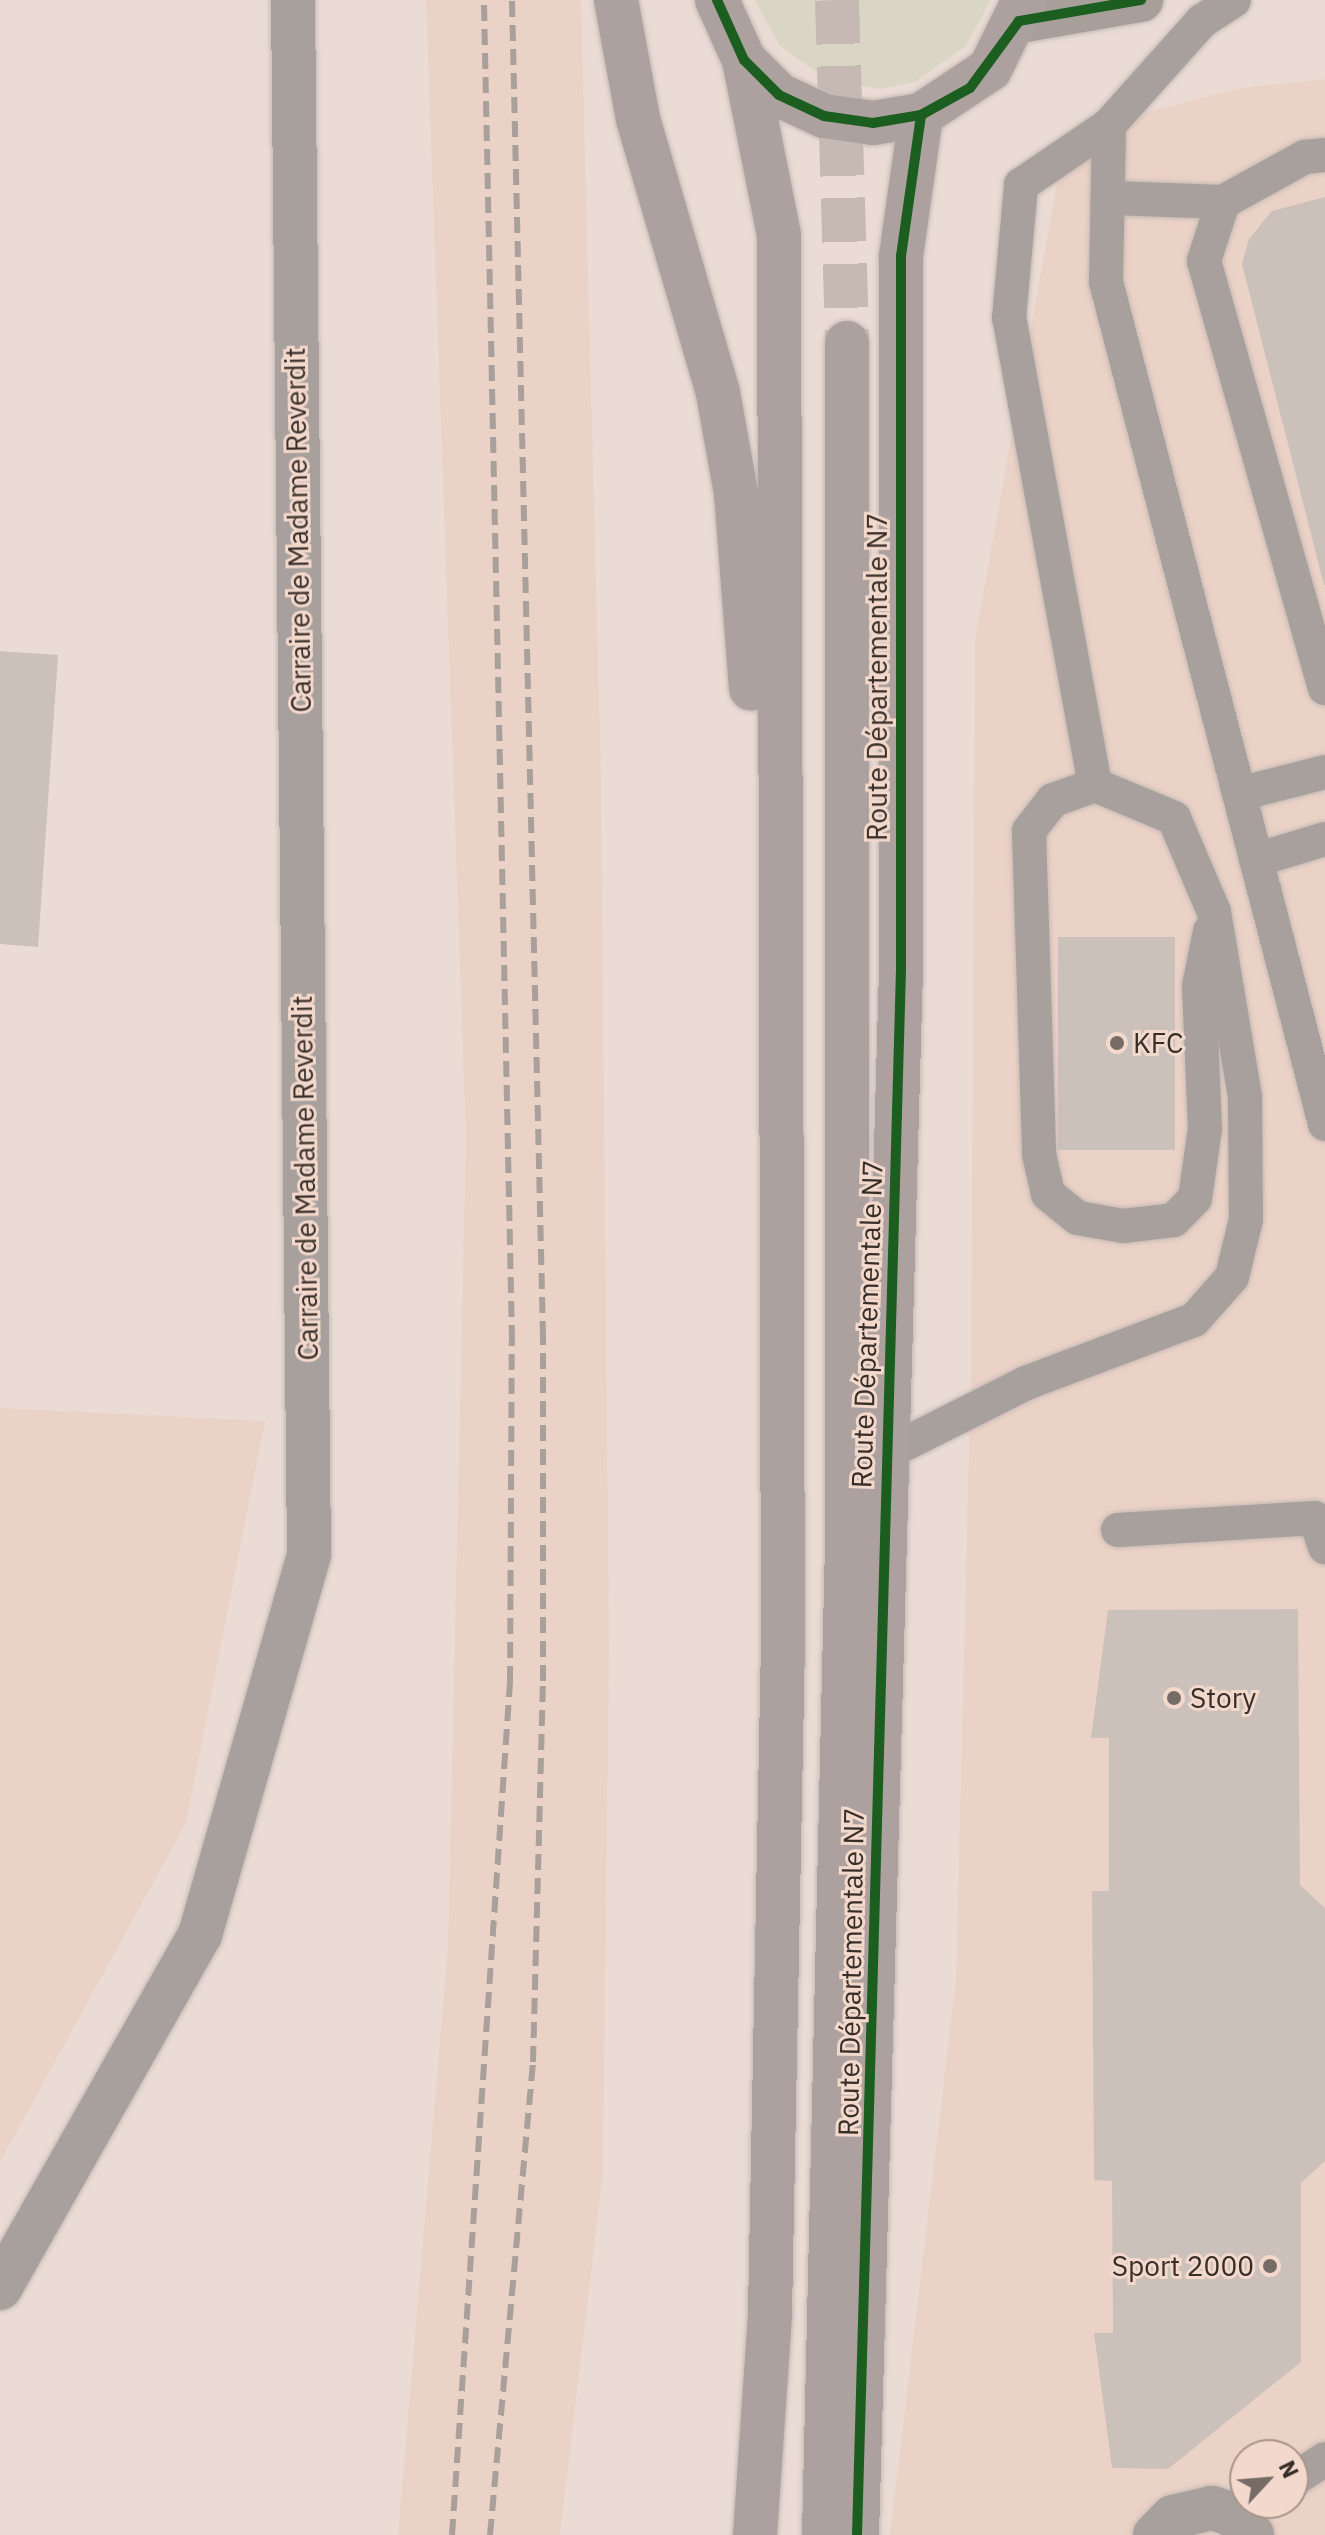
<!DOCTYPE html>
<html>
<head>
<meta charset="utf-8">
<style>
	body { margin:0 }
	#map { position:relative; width:1325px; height:2535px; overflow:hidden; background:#eadcd5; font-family:"IBM Plex Sans",sans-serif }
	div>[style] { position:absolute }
	.built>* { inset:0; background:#ebd2c6 }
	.green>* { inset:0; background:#dad6c5 }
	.building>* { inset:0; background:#ccc0bb; transform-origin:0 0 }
	.primary-tunnel>* { height:44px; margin-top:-22px; transform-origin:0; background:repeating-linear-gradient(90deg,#c6b9b3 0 44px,transparent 0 66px) }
	.roads { filter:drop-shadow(0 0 2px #c5bab4) drop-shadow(0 0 2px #c5bab4) }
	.service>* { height:34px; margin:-17px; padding:0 17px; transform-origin:17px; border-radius:17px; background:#a8a09d }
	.minor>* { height:44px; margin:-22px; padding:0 22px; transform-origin:22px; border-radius:22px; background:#a8a09d }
	.secondary>* { height:44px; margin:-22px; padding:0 22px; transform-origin:22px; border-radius:22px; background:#a89f9a }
	.primary>* { height:44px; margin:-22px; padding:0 22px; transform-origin:22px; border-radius:22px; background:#aca19e }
	.rail>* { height:6px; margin-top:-3px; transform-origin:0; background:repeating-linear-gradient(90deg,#a9a09c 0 16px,transparent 0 24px) }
	.cycleway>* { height:10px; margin:-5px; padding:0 5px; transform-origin:5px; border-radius:5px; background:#1b5e20 }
	.dots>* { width:22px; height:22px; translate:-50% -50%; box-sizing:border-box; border:4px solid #f3d8cc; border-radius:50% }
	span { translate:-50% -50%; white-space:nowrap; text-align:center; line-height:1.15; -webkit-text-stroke:6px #f3d8cc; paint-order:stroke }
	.street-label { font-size:28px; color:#382e29 }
	.poi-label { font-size:28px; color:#382e29 }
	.left { translate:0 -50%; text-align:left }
	.right { translate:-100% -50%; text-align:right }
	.north { position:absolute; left:1229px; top:2439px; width:80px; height:80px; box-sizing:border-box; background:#f3d8cc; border:2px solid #a8948b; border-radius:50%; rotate:64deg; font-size:22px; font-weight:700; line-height:32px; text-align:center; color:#382e29 }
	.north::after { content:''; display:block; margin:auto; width:28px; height:36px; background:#766b65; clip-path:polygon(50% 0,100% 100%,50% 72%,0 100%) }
</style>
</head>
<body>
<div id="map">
	<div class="built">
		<div style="clip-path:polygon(426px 0,581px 0,601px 779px,609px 1647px,603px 2172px,560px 2535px,398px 2535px,448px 1946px,466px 1137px)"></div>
		<div style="clip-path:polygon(evenodd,1325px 79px,1325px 2535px,890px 2535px,956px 1979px,971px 1369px,975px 639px,1066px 133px,1240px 88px,1325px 79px,1245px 2455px,1293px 2455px,1293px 2503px,1245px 2503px,1245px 2455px)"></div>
		<div style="clip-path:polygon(0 1408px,265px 1421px,186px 1823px,0 2162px)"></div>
	</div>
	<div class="green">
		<div style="clip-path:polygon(755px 0,991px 0,966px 46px,915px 82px,881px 89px,827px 80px,779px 45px)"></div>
	</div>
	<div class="building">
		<div style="clip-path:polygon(1325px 197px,1325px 585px,1324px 585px,1242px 264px,1249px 239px,1272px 211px)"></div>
		<div style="clip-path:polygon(0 651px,58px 655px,38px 947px,0 944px)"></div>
		<div style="left:1058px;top:937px;width:117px;height:213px"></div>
		<div style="clip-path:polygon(1298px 1609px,1300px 1885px,1325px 1908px,1325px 2161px,1301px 2183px,1301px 2362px,1168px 2469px,1112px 2468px,1094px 2333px,1113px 2333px,1112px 2181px,1094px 2180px,1092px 1891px,1109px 1891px,1109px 1738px,1091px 1738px,1108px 1610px)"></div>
	</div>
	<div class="primary-tunnel">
		<div style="left:837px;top:0;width:343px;rotate:88.3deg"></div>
	</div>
	<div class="roads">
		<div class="service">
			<div style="left:1109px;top:125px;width:157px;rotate:91.1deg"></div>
			<div style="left:1106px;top:282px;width:870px;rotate:75.42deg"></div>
			<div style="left:1112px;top:198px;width:111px;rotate:2.1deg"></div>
			<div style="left:1223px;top:202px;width:94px;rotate:-28.8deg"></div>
			<div style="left:1305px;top:157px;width:20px;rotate:-6deg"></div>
			<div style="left:1223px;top:202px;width:62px;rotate:107.9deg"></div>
			<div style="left:1204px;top:261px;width:444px;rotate:74.2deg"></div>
			<div style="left:1095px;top:785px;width:45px;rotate:160.3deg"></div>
			<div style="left:1053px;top:800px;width:39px;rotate:128deg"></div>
			<div style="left:1029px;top:831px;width:323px;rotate:88.2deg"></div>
			<div style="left:1039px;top:1154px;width:41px;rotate:77.3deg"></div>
			<div style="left:1048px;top:1194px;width:38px;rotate:39deg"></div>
			<div style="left:1078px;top:1218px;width:46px;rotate:10.1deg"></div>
			<div style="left:1123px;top:1226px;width:51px;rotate:-6.7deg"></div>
			<div style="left:1174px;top:1220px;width:30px;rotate:-46deg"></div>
			<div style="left:1195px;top:1198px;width:70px;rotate:-81.8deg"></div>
			<div style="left:1205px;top:1129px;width:143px;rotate:-92.4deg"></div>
			<div style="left:1199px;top:986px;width:56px;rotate:-78.7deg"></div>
			<div style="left:1239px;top:794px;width:89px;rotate:-14.3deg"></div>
			<div style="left:1256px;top:860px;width:72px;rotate:-16.9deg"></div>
			<div style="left:887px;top:1453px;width:156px;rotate:-26.7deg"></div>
			<div style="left:1026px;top:1383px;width:179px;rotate:-20.6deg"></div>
			<div style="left:1194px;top:1320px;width:57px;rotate:-48.5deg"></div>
			<div style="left:1232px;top:1277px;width:60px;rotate:-76.4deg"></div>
			<div style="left:1246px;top:1219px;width:122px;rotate:-90.5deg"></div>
			<div style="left:1245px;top:1097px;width:188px;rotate:-99.5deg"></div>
			<div style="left:1214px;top:912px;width:102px;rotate:-113.1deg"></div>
			<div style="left:1174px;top:818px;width:86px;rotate:-157.3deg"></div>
			<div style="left:1095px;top:785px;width:475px;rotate:-100.4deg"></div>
			<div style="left:1009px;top:318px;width:134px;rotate:-84.8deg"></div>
			<div style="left:1021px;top:185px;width:107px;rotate:-34.3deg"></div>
			<div style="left:1109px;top:125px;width:140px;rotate:-48.2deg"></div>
			<div style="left:1202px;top:21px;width:38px;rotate:-33deg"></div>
			<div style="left:1118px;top:1530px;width:197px;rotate:-3.5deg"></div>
			<div style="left:1315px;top:1518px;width:31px;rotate:71deg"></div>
			<div style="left:1293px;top:2480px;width:38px;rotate:-33deg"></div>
		</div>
		<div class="minor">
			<div style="left:0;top:2288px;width:406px;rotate:-60.5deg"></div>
			<div style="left:200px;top:1935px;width:396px;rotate:-74deg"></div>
			<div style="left:309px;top:1554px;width:1554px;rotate:-90.59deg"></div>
			<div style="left:1155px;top:2535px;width:25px;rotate:-45deg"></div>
			<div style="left:1173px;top:2517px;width:40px;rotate:-13deg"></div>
			<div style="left:1212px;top:2508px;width:21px;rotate:17deg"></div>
			<div style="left:1232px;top:2514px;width:29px;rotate:46deg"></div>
		</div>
		<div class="secondary">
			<div style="left:1019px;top:21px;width:124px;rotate:-9.8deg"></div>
		</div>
		<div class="primary">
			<div style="left:616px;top:0;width:121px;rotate:79.5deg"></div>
			<div style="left:638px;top:119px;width:285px;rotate:73.7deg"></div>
			<div style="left:718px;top:393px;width:102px;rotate:79.8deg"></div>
			<div style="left:736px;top:493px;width:196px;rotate:85.6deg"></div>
			<div style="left:717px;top:0;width:66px;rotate:65.8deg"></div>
			<div style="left:744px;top:60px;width:178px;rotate:78.7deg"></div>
			<div style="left:779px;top:235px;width:1407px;rotate:89.84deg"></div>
			<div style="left:783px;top:1642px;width:673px;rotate:91.11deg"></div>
			<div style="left:770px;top:2315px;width:221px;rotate:93.9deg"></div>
			<div style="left:744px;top:60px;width:49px;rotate:45deg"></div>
			<div style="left:779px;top:95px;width:50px;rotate:25deg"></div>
			<div style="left:824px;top:116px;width:49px;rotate:8.1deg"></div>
			<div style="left:873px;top:123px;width:49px;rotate:-9.5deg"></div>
			<div style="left:921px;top:115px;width:83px;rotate:-33.7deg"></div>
			<div style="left:990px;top:69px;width:77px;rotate:-63.8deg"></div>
			<div style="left:824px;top:2535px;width:994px;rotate:-88.67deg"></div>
			<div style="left:847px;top:1541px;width:1198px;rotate:-90deg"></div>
			<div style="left:857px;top:2535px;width:1565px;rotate:-88.39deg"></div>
			<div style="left:901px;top:971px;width:715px;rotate:-90deg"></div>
			<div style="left:901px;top:256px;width:142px;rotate:-81.9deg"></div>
		</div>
	</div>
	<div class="rail">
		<div style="left:452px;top:2535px;width:855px;rotate:-86.11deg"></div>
		<div style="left:510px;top:1682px;width:341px;rotate:-89.7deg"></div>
		<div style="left:512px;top:1341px;width:1341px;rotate:-91.2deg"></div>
		<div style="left:490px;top:2535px;width:475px;rotate:-84.8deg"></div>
		<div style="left:533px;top:2062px;width:381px;rotate:-88.5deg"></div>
		<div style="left:543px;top:1681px;width:344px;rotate:-90deg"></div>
		<div style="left:543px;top:1337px;width:1337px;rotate:-91.33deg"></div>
	</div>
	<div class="cycleway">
		<div style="left:717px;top:0;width:66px;rotate:65.8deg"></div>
		<div style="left:744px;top:60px;width:49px;rotate:45deg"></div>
		<div style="left:779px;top:95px;width:50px;rotate:25deg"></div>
		<div style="left:824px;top:116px;width:49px;rotate:8.1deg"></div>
		<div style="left:873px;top:123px;width:49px;rotate:-9.5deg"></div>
		<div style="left:921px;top:115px;width:56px;rotate:-28.9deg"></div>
		<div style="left:970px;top:88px;width:83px;rotate:-53.8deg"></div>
		<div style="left:1019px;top:21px;width:124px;rotate:-9.8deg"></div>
		<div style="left:857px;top:2535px;width:1565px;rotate:-88.39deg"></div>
		<div style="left:901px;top:971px;width:715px;rotate:-90deg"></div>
		<div style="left:901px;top:256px;width:142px;rotate:-81.9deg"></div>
	</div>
	<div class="dots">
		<div style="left:1117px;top:1043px;background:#766b65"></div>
		<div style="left:1174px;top:1698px;background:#766b65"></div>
		<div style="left:1270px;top:2266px;background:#766b65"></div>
	</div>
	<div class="street-label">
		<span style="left:298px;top:530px;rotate:-91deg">Carraire de Madame Reverdit</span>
		<span style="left:877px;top:677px;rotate:-90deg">Route Départementale N7</span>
		<span style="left:305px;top:1178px;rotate:-91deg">Carraire de Madame Reverdit</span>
		<span style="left:867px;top:1324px;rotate:-88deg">Route Départementale N7</span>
		<span style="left:851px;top:1972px;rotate:-89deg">Route Départementale N7</span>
	</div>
	<div class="poi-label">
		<span class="left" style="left:1133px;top:1043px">KFC</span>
		<span class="left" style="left:1190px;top:1698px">Story</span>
		<span class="right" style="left:1254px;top:2266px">Sport 2000</span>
	</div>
	<div class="north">N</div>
</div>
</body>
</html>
